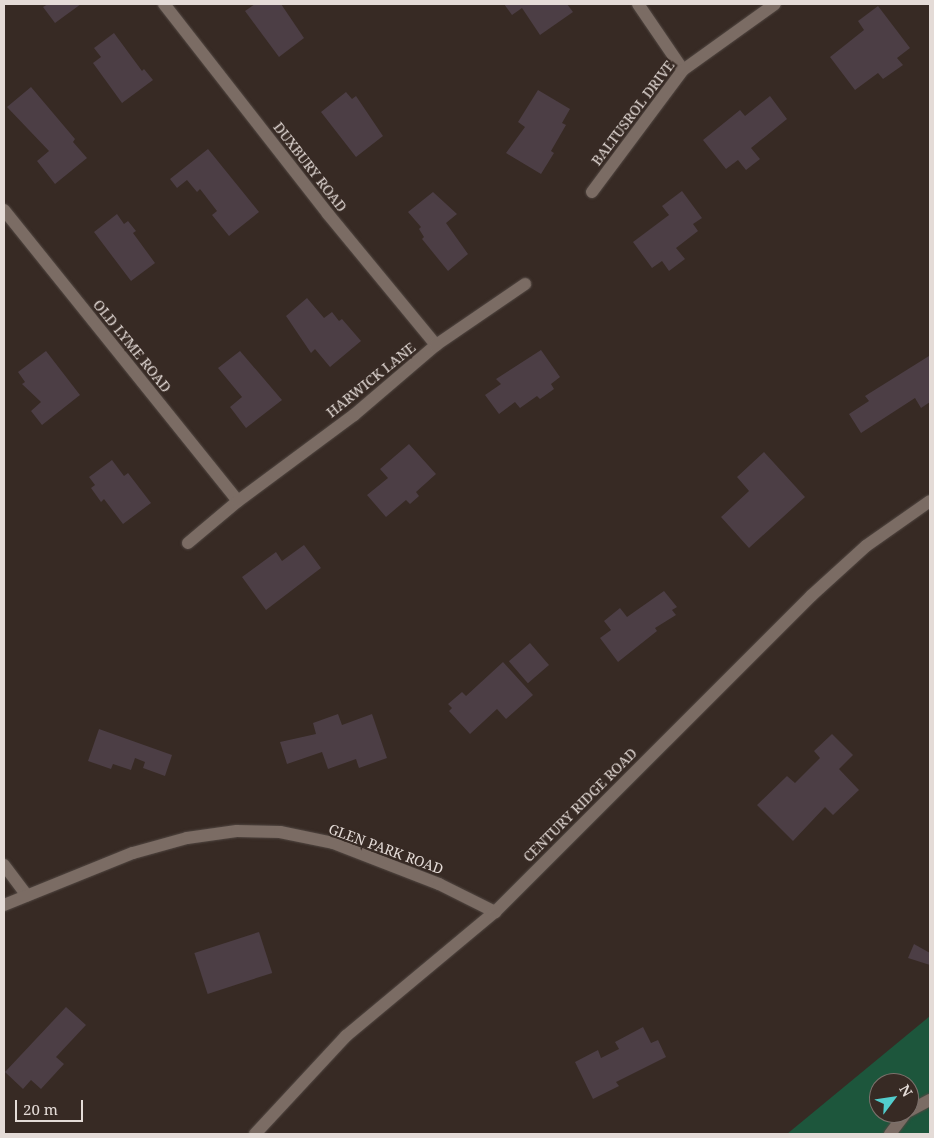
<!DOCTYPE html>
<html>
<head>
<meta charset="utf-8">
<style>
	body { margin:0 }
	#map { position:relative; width:934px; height:1138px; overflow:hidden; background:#372a24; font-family:"Noto Serif",serif }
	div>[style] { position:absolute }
	.green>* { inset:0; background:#1d563c }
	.building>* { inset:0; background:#4c3e45; transform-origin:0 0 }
	.roads { filter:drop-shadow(0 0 1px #514742) drop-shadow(0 0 1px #514742) }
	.minor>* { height:12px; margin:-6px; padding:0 6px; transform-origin:6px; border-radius:6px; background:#7b6c64 }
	span { translate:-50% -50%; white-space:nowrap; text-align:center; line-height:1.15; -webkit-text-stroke:4.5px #372a24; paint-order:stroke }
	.street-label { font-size:14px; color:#e4dbd7 }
	.frame { position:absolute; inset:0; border:5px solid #e4dbd7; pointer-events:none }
	.north { position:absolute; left:869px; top:1073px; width:50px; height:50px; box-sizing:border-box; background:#372a24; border:1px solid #7c716c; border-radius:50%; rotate:59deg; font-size:14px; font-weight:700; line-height:20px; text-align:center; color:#e4dbd7 }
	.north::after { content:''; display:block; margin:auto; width:18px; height:22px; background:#52cdcd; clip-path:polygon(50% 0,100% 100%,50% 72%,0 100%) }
	.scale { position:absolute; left:15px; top:1100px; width:68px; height:22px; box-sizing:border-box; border:2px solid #e4dbd7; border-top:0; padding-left:6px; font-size:15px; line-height:18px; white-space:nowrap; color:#e4dbd7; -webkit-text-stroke:4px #372a24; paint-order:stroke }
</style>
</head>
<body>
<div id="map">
	<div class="green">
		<div style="clip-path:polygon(evenodd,930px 1016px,930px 1134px,787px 1134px,930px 1016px,879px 1083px,909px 1083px,909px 1113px,879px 1113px,879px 1083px)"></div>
	</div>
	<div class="building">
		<div style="clip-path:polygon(48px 4px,81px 4px,55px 23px,43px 7px)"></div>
		<div style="clip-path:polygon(255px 4px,281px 4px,304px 38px,279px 57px,245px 11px)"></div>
		<div style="clip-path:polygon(504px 4px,567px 4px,573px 12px,540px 35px,522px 8px,512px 15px)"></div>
		<div style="clip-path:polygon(878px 6px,910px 48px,897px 58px,903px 65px,883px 79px,878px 73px,855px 90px,830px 57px,864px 30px,858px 21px)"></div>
		<div style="clip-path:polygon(114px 33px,142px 71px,144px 69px,153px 80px,122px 103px,93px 63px,101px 57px,94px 48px)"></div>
		<div style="clip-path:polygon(31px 87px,75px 139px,73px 142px,87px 158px,55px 184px,37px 161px,49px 151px,7px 107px)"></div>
		<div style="clip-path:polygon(538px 90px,570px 109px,562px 123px,566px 125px,551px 151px,554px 153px,541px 174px,506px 153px,525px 127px,518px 122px)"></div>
		<div style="clip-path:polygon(346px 92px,352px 99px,356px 96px,383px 136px,356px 157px,321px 112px)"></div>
		<div style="clip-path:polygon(770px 96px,787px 119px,751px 148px,760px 159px,746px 170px,738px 160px,726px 169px,703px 140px,740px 110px,745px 116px)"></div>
		<div style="clip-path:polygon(208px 149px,259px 212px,229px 236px,212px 215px,217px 211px,200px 189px,197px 192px,187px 180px,177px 188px,170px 179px)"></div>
		<div style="clip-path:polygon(682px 191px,702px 218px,693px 224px,698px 231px,676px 248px,685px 259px,669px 271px,662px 261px,652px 268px,633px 242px,669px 215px,662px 206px)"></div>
		<div style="clip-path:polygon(433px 192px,457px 214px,446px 223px,468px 254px,448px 271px,422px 239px,424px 237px,419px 229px,421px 227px,408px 212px)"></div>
		<div style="clip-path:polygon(117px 214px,124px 224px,128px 221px,136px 231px,133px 233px,155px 263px,131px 281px,94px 232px)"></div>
		<div style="clip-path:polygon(307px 298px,324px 318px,332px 312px,339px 321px,342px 319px,361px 341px,330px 367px,315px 349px,311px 353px,286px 316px)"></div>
		<div style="clip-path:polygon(541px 350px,560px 377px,551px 384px,554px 389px,540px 399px,537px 396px,520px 408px,515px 402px,499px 414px,485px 395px,501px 384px,496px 379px)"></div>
		<div style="clip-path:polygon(46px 351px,80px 395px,42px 425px,31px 411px,41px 402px,22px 384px,25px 382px,18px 372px)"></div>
		<div style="clip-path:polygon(240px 351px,282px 400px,246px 428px,230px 407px,242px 397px,218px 368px)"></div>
		<div style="clip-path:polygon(929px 356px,930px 402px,921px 408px,915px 398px,861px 433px,849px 414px,869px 401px,865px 396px)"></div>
		<div style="clip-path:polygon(409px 444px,436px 474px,416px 492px,419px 496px,410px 504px,406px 500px,386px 517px,367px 495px,388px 478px,380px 469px)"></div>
		<div style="clip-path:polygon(764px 452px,805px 497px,749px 548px,721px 517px,749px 491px,737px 477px)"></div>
		<div style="clip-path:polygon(112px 460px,124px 476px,128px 473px,151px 503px,123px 524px,104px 499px,101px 502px,91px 488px,95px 485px,89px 477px)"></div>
		<div style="clip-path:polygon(304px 545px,321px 568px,266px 610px,242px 577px,276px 552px,282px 561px)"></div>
		<div style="clip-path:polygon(664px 591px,677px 607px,672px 610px,676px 615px,655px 628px,657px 631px,618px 662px,600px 638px,611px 630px,604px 621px,620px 608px,627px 617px)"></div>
		<div style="left:530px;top:643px;width:29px;height:28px;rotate:49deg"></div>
		<div style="clip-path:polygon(503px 662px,533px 695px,506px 719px,497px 709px,470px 734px,449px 711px,452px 708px,448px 704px,462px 692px,466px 696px)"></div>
		<div style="clip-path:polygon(338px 714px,342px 725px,372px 714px,387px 758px,359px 768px,356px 759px,328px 769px,322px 752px,287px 764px,280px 742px,316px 734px,313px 723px)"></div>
		<div style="clip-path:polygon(99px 729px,172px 755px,165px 776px,143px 768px,145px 762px,135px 758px,131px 770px,113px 764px,111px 769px,88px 761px)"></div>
		<div style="clip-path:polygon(832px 734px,853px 755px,839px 769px,859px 790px,833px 815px,825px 807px,793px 841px,757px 805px,787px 776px,795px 783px,820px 758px,814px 751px)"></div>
		<div style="left:259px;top:932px;width:43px;height:68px;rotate:72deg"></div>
		<div style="clip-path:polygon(914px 944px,930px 953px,930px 965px,908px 958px)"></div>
		<div style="clip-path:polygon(66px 1007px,86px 1025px,56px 1057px,64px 1064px,41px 1089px,31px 1080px,23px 1089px,5px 1072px)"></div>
		<div style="clip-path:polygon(643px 1027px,651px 1043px,658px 1040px,666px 1057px,616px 1082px,619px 1086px,593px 1099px,575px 1062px,598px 1050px,601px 1058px,619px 1049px,615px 1042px)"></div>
	</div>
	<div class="roads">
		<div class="minor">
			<div style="left:164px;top:4px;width:266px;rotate:52deg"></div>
			<div style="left:328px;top:214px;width:170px;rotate:50.5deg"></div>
			<div style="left:638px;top:4px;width:80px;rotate:55.7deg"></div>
			<div style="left:592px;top:192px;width:152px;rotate:-53.3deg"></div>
			<div style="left:683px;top:70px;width:113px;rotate:-35.7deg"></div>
			<div style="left:4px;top:210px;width:373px;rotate:51.2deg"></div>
			<div style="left:188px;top:543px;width:65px;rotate:-40deg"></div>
			<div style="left:238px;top:501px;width:144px;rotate:-36.6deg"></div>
			<div style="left:354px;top:415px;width:108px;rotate:-40.5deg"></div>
			<div style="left:436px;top:345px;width:108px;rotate:-34.4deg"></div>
			<div style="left:4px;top:865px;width:38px;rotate:53deg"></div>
			<div style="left:4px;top:905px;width:139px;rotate:-22deg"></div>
			<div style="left:133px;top:853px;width:56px;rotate:-15.5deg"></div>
			<div style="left:187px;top:838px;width:50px;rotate:-8deg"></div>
			<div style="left:237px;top:831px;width:43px;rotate:1.3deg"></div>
			<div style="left:280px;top:832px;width:54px;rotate:11.7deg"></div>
			<div style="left:333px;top:843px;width:114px;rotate:21.1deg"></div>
			<div style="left:439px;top:884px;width:63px;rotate:26.6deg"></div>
			<div style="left:909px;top:1111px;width:24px;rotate:-28deg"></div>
			<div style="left:255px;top:1134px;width:134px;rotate:-47.1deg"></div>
			<div style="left:346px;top:1036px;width:194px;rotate:-39.8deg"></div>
			<div style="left:495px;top:912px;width:447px;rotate:-45deg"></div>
			<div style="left:811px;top:596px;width:74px;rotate:-42.3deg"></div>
			<div style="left:866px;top:546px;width:78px;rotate:-35.1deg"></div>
			<div style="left:890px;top:1134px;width:26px;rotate:-53deg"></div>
		</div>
	</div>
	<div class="street-label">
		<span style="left:633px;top:113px;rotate:-53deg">BALTUSROL DRIVE</span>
		<span style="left:310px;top:167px;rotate:52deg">DUXBURY ROAD</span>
		<span style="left:132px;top:346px;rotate:51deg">OLD LYME ROAD</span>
		<span style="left:371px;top:380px;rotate:-39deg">HARWICK LANE</span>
		<span style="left:580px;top:805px;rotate:-45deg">CENTURY RIDGE ROAD</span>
		<span style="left:386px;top:849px;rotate:20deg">GLEN PARK ROAD</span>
	</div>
	<div class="frame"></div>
	<div class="north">N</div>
	<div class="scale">20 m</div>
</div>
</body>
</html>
